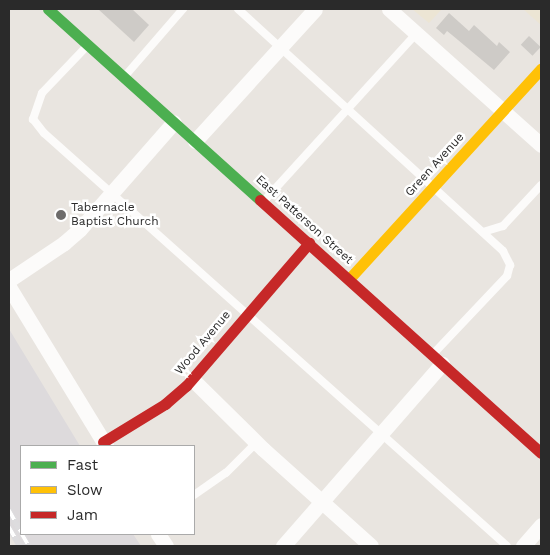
<!DOCTYPE html>
<html>
<head>
<meta charset="utf-8">
<style>
	body { margin:0 }
	#map { position:relative; width:550px; height:555px; overflow:hidden; background:#e9e5e0; font-family:"Work Sans",sans-serif }
	div>[style] { position:absolute }
	.industrial>* { inset:0; background:#dddadc }
	.education>* { inset:0; background:#ece5d4 }
	.building>* { inset:0; background:#cecbc7; transform-origin:0 0 }
	.lane>* { height:8px; margin:-4px; padding:0 4px; transform-origin:4px; border-radius:4px; background:#fcfbfa }
	.street>* { height:15px; margin:-7.5px; padding:0 7.5px; transform-origin:7.5px; border-radius:7.5px; background:#fcfbfa }
	.fast>* { height:11px; margin:-5.5px; padding:0 5.5px; transform-origin:5.5px; border-radius:5.5px; background:#4caf50 }
	.slow>* { height:11px; margin:-5.5px; padding:0 5.5px; transform-origin:5.5px; border-radius:5.5px; background:#ffc107 }
	.jam>* { height:11px; margin:-5.5px; padding:0 5.5px; transform-origin:5.5px; border-radius:5.5px; background:#c62828 }
	.rail>* { height:5.5px; margin-top:-2.75px; transform-origin:0; background:repeating-linear-gradient(90deg,#fff 0 11px,#dddcde 0 22px); box-sizing:border-box; border-block:1px solid #dddcde }
	.dots>* { width:14px; height:14px; translate:-50% -50%; box-sizing:border-box; border:2px solid #fff; border-radius:50% }
	span { translate:-50% -50%; white-space:nowrap; text-align:center; line-height:1.15; -webkit-text-stroke:5px #fff; paint-order:stroke }
	.street-label { font-size:12px; color:#2a2a2a }
	.poi-label { font-size:12px; color:#2a2a2a }
	.left { translate:0 -50%; text-align:left }
	.frame { position:absolute; inset:0; border:10px solid #2a2a2a; pointer-events:none }
	.legend { position:absolute; left:20px; top:445px; width:175px; height:90px; box-sizing:border-box; background:#fff; border:1px solid #aaa; margin:0; padding:6px 9px; list-style:none; font-size:15px; color:#2a2a2a }
	.legend li { display:flex; align-items:center; gap:10px; height:25px }
	.legend b { width:25px; border:1px solid #aaa }
</style>
</head>
<body>
<div id="map">
	<div class="industrial">
		<div style="clip-path:polygon(9px 329px,80px 446px,21px 446px,21px 534px,133px 534px,141px 546px,17px 546px,9px 532px)"></div>
	</div>
	<div class="education">
		<div style="clip-path:polygon(412px 9px,442px 9px,429px 23px)"></div>
		<div style="clip-path:polygon(523px 9px,541px 9px,541px 25px)"></div>
	</div>
	<div class="building">
		<div style="clip-path:polygon(98px 9px,132px 9px,149px 25px,134px 42px)"></div>
		<div style="clip-path:polygon(449px 13px,469px 31px,474px 25px,497px 46px,499px 42px,510px 52px,494px 70px,452px 35px,447px 31px,444px 35px,436px 28px)"></div>
		<div style="left:529px;top:36px;width:16px;height:12px;rotate:43deg"></div>
	</div>
	<div class="lane">
		<div style="left:238px;top:9px;width:359px;rotate:42.4deg"></div>
		<div style="left:503px;top:251px;width:16px;rotate:63deg"></div>
		<div style="left:510px;top:265px;width:11px;rotate:105deg"></div>
		<div style="left:507px;top:276px;width:106px;rotate:133.5deg"></div>
		<div style="left:87px;top:46px;width:65px;rotate:133.8deg"></div>
		<div style="left:42px;top:93px;width:28px;rotate:109deg"></div>
		<div style="left:33px;top:119px;width:18px;rotate:52deg"></div>
		<div style="left:44px;top:133px;width:620px;rotate:41.73deg"></div>
		<div style="left:125px;top:76px;width:89px;rotate:-49.1deg"></div>
		<div style="left:263px;top:202px;width:229px;rotate:-47.7deg"></div>
		<div style="left:483px;top:232px;width:21px;rotate:-17deg"></div>
		<div style="left:503px;top:226px;width:56px;rotate:-47.2deg"></div>
		<div style="left:194px;top:495px;width:39px;rotate:-35deg"></div>
		<div style="left:226px;top:473px;width:42px;rotate:-45deg"></div>
	</div>
	<div class="street">
		<div style="left:389px;top:9px;width:204px;rotate:41.8deg"></div>
		<div style="left:195px;top:141px;width:178px;rotate:-47.7deg"></div>
		<div style="left:9px;top:280px;width:66px;rotate:-33.9deg"></div>
		<div style="left:64px;top:243px;width:21px;rotate:-41deg"></div>
		<div style="left:80px;top:229px;width:142px;rotate:-48.7deg"></div>
		<div style="left:9px;top:287px;width:186px;rotate:58.6deg"></div>
		<div style="left:192px;top:379px;width:100px;rotate:44.6deg"></div>
		<div style="left:263px;top:449px;width:145px;rotate:41.9deg"></div>
		<div style="left:158px;top:534px;width:14px;rotate:56deg"></div>
		<div style="left:283px;top:546px;width:242px;rotate:-48.9deg"></div>
		<div style="left:523px;top:546px;width:28px;rotate:-49deg"></div>
	</div>
	<div class="fast">
		<div style="left:48px;top:9px;width:285px;rotate:42deg"></div>
	</div>
	<div class="slow">
		<div style="left:349px;top:279px;width:285px;rotate:-47.6deg"></div>
	</div>
	<div class="jam">
		<div style="left:260px;top:200px;width:378px;rotate:42deg"></div>
		<div style="left:103px;top:442px;width:73px;rotate:-31.5deg"></div>
		<div style="left:165px;top:404px;width:28px;rotate:-41deg"></div>
		<div style="left:186px;top:386px;width:189px;rotate:-49.3deg"></div>
	</div>
	<div class="rail">
		<div style="left:9px;top:510px;width:25px;rotate:61deg"></div>
		<div style="left:9px;top:527px;width:22px;rotate:60deg"></div>
		<div style="left:22px;top:534px;width:14px;rotate:60deg"></div>
	</div>
	<div class="dots">
		<div style="left:61px;top:215px;background:#6d6b6a"></div>
	</div>
	<div class="street-label">
		<span style="left:435px;top:165px;rotate:-48deg">Green Avenue</span>
		<span style="left:304px;top:220px;rotate:42deg">East Patterson Street</span>
		<span style="left:203px;top:343px;rotate:-50deg">Wood Avenue</span>
	</div>
	<div class="poi-label">
		<span class="left" style="left:71px;top:215px">Tabernacle<br>Baptist Church</span>
	</div>
	<div class="frame"></div>
	<ul class="legend">
	<li><b style="height:6px;background:#4caf50"></b>Fast</li>
	<li><b style="height:6px;background:#ffc107"></b>Slow</li>
	<li><b style="height:6px;background:#c62828"></b>Jam</li>
	</ul>
</div>
</body>
</html>
